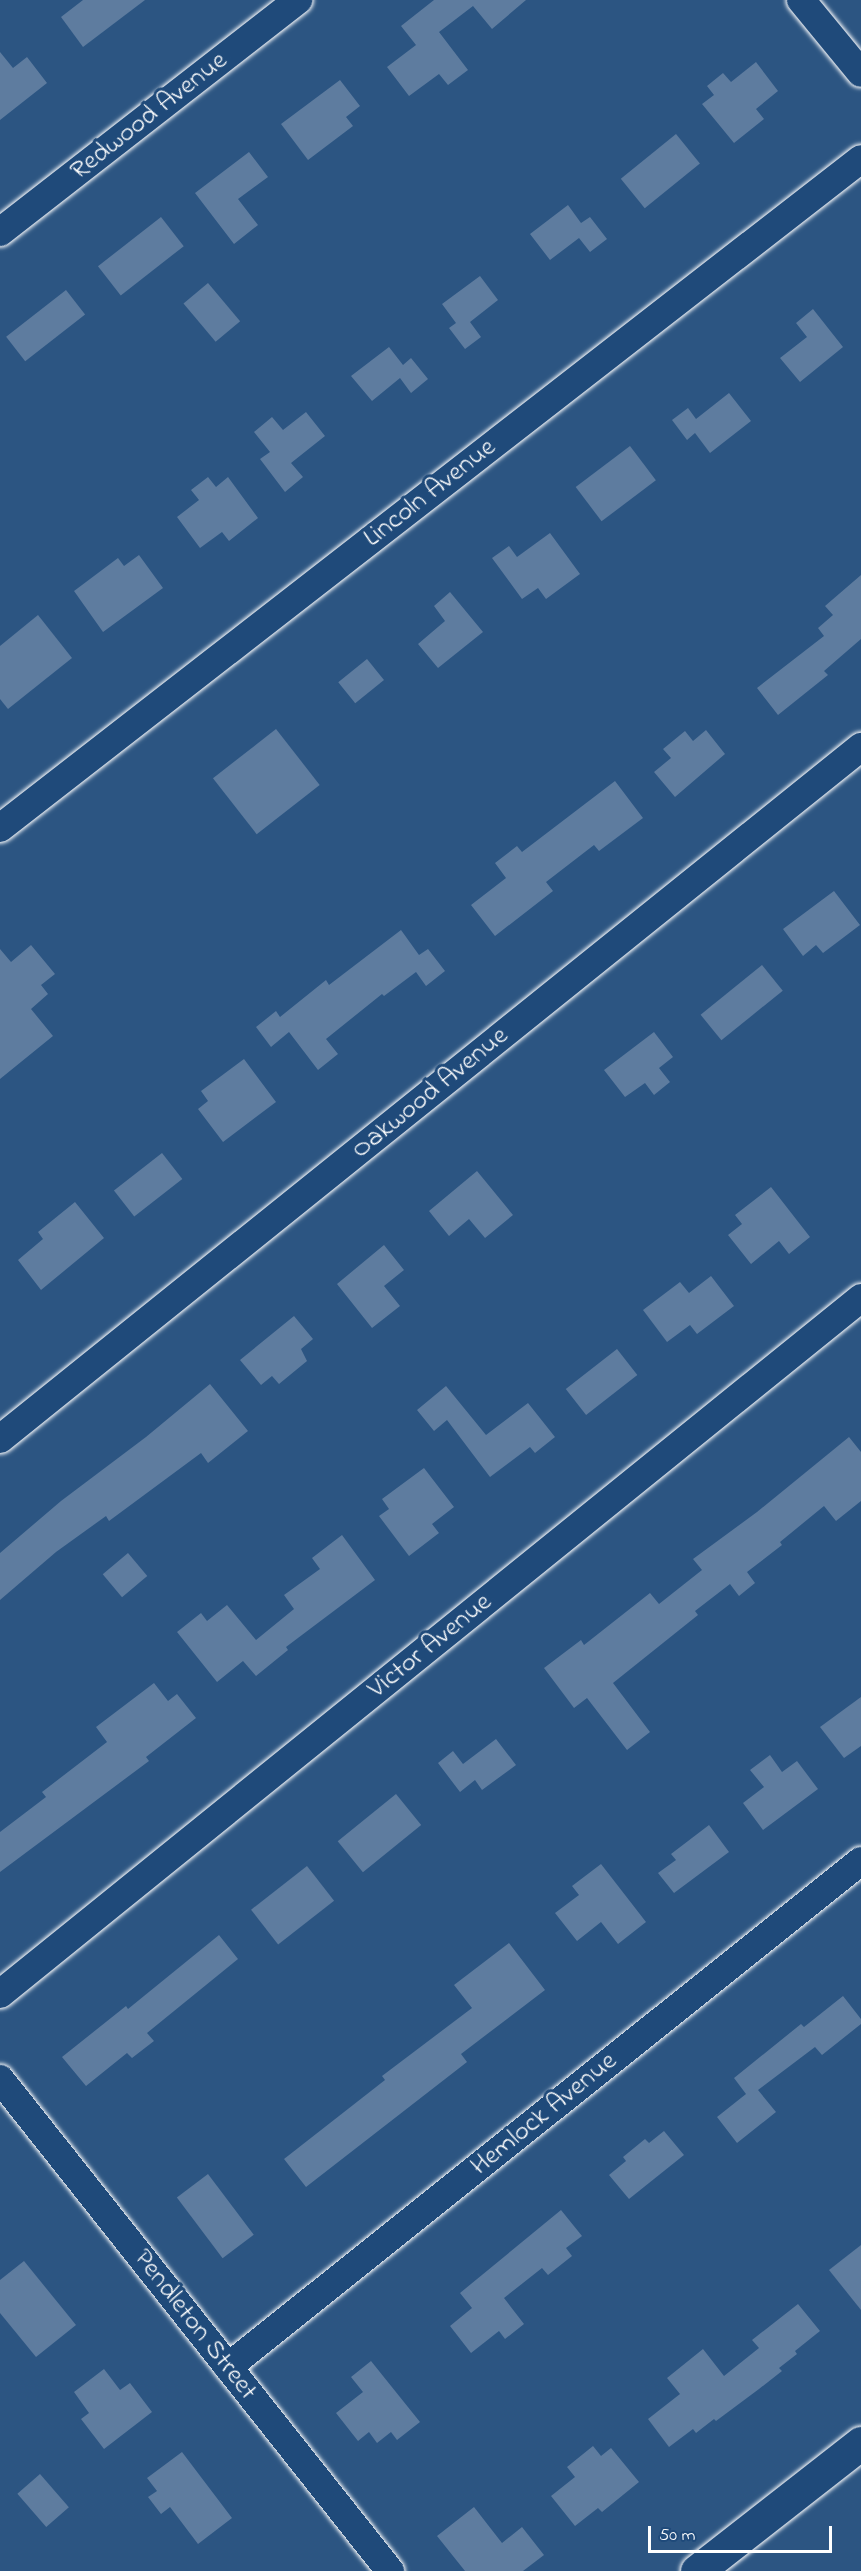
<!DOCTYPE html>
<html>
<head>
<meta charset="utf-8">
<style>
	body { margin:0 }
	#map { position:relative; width:861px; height:2571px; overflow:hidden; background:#2c5582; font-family:"Indie Flower",sans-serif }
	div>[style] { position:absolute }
	.building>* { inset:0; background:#5e7c9f; transform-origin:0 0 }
	.roads { filter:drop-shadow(0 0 2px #fff) drop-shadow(0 0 2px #fff) }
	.street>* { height:28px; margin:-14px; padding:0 14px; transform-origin:14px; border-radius:14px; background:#1f4a7a }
	.secondary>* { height:33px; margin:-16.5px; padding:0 16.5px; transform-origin:16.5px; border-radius:16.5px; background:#1f4a7a }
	span { translate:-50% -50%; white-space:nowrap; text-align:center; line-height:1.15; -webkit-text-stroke:6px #1f4a7a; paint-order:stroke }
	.street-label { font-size:27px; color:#fff }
	.scale { position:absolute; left:648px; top:2526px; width:184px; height:27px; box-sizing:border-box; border:3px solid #fff; border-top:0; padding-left:8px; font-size:18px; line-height:21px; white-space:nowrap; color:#fff; -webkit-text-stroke:4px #1f4a7a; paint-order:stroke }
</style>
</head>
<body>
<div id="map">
	<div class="building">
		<div style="clip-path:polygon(83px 0,145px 0,83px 47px,61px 17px)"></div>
		<div style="clip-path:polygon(434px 0,526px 0,492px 29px,473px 6px,439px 32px,468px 70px,448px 85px,439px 74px,409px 96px,387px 67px,416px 45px,401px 26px)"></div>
		<div style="clip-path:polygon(0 52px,13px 68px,27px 57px,47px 83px,0 120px)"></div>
		<div style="clip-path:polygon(756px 62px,778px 91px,756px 109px,764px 119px,734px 143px,702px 104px,714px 95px,707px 86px,723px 73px,731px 82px)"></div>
		<div style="clip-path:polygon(340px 80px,360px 106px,346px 117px,353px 126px,308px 160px,281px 124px)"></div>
		<div style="left:676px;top:134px;width:38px;height:71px;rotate:51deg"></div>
		<div style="clip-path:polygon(249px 152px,268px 177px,238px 199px,258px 225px,234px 244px,195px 193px)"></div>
		<div style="clip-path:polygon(568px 205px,581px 223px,590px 217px,607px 239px,590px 252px,579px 238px,550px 260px,530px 234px)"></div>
		<div style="left:161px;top:217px;width:37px;height:80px;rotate:52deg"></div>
		<div style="clip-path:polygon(480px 276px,498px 300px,470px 322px,481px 337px,465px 349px,449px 328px,456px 323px,442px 304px)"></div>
		<div style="left:208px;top:283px;width:50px;height:32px;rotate:50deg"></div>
		<div style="left:66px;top:290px;width:31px;height:76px;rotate:52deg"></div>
		<div style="clip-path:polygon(813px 309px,843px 347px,800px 382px,780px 358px,807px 337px,796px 323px)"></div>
		<div style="clip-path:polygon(389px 347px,403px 365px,411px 358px,428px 379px,411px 393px,400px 378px,372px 401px,351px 376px)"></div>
		<div style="clip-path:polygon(729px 393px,751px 421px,710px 453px,695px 433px,687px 440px,672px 420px,688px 408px,696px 419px)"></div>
		<div style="clip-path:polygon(306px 412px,325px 436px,291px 463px,303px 477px,285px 492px,260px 459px,270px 452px,254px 432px,272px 417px,283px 430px)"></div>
		<div style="left:630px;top:446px;width:43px;height:68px;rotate:53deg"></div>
		<div style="clip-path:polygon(208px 477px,216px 487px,228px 477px,258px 518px,229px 541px,222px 532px,200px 548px,177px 517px,199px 500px,191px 490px)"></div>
		<div style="clip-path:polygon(550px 533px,580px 574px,546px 599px,538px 588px,522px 599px,492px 558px,509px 546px,517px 557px)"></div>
		<div style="clip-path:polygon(139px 555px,163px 588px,103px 632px,74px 591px,118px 558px,124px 566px)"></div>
		<div style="clip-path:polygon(861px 575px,861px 639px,824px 671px,828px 675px,778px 715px,757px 688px,824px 636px,818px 628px,833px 615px,825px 606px)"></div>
		<div style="clip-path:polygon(450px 592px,483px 632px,438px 668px,418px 644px,445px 621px,434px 606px)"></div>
		<div style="clip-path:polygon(38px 615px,72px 658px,8px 709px,0 699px,0 646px)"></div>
		<div style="left:367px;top:659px;width:27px;height:37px;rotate:51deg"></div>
		<div style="left:276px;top:729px;width:71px;height:80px;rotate:52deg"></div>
		<div style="clip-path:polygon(706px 730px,725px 754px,675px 797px,654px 772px,671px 758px,663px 749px,685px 731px,693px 741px)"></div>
		<div style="clip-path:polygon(615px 781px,643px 818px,599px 851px,594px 845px,546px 882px,553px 891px,495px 936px,471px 905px,506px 878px,495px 863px,517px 846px,522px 852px)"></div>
		<div style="clip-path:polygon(834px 891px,860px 925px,823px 953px,816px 945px,803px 956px,783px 929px)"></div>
		<div style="clip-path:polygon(401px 930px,419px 955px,428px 949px,445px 971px,426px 986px,416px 972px,384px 996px,382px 994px,326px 1039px,338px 1054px,318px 1070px,289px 1032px,271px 1047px,256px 1027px,276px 1011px,280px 1017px,326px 980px,329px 985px)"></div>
		<div style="clip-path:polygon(31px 945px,55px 974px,41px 985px,48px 994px,31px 1009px,53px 1036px,0 1079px,0 949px,11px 962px)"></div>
		<div style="left:762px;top:965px;width:33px;height:79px;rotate:51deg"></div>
		<div style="clip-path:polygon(654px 1032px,673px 1057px,659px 1068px,670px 1082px,654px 1095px,645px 1083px,625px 1097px,604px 1070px)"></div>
		<div style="clip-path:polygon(244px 1059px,276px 1102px,223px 1142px,198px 1109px,208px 1101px,201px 1091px)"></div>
		<div style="left:162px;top:1153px;width:33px;height:61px;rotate:52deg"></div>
		<div style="clip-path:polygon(477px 1171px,513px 1215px,485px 1238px,469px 1219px,449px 1236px,429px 1211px)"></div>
		<div style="clip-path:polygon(771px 1187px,810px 1237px,789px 1254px,779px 1241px,751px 1264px,728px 1235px,742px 1224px,735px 1215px)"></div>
		<div style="clip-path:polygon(75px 1202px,104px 1238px,41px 1290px,18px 1260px,43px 1239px,38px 1232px)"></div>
		<div style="clip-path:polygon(384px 1245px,404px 1270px,384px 1286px,400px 1306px,372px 1328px,337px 1284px)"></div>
		<div style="clip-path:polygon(711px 1276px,734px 1306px,697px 1334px,690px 1325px,667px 1342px,643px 1310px,680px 1282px,689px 1293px)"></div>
		<div style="clip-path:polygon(294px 1316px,313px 1339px,301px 1349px,307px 1361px,279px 1384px,272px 1376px,261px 1385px,240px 1360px)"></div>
		<div style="left:617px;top:1349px;width:33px;height:65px;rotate:52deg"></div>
		<div style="clip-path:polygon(210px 1384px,248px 1431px,208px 1463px,201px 1453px,109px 1521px,106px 1516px,56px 1552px,0 1600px,0 1553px,61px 1501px,146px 1437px)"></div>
		<div style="clip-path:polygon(446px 1386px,486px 1435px,528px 1403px,555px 1437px,535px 1453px,530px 1447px,490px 1477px,447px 1420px,434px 1431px,417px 1410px)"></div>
		<div style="clip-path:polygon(849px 1437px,861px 1452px,861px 1501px,836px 1521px,824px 1506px,780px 1542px,782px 1545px,747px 1572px,755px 1583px,739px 1596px,730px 1584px,695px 1611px,698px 1615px,613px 1683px,650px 1732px,627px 1750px,587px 1698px,574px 1708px,544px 1668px,581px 1640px,584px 1645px,650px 1593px,659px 1604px,702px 1570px,693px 1559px,757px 1512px)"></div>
		<div style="clip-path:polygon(424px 1468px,454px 1507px,432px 1524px,439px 1533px,409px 1556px,379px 1516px,389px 1509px,382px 1499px)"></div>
		<div style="clip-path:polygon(342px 1535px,375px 1580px,286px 1647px,288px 1650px,256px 1676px,243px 1661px,217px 1682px,177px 1632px,201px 1613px,207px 1621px,227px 1605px,256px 1640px,294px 1609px,284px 1595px,320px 1569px,312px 1558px)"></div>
		<div style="left:128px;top:1553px;width:30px;height:33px;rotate:50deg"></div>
		<div style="clip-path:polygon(154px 1683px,168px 1701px,177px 1694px,196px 1718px,146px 1757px,149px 1761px,0 1872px,0 1832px,46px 1797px,42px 1792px,107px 1742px,96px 1727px)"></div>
		<div style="clip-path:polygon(861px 1697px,861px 1746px,844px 1758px,820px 1727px)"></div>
		<div style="clip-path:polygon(496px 1739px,516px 1765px,482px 1790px,475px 1780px,460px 1792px,438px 1763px,453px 1751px,463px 1764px)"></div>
		<div style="clip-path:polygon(770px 1755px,782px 1772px,797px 1761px,818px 1789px,763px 1830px,743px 1803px,764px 1787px,750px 1770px)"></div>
		<div style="left:396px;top:1794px;width:40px;height:75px;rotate:51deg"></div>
		<div style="clip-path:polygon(709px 1825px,729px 1852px,674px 1893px,658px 1873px,676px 1860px,671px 1854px)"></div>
		<div style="clip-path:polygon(601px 1864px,646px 1922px,618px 1944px,601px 1922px,577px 1941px,555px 1913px,579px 1895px,572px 1886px)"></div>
		<div style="left:307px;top:1866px;width:44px;height:71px;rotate:52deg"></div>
		<div style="clip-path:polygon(219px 1935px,238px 1959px,147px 2033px,154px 2041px,132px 2058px,127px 2053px,86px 2086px,62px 2057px,126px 2006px,128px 2009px)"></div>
		<div style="clip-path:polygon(509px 1943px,545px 1990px,461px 2054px,467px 2062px,306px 2187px,284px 2159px,385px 2080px,382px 2076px,472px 2008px,454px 1985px)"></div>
		<div style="clip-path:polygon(843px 1996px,861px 2019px,861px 2024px,822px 2055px,815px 2047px,758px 2090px,776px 2112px,737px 2143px,717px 2117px,746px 2094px,734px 2078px,801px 2024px,804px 2027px)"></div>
		<div style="clip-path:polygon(664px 2131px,684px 2155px,629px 2199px,609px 2175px,626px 2161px,623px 2157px,645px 2139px,649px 2143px)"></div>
		<div style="left:208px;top:2174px;width:76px;height:39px;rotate:53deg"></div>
		<div style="clip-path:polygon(561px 2210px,582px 2236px,566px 2248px,572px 2256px,548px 2275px,542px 2268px,504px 2298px,524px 2324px,505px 2339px,499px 2331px,471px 2353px,450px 2326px,472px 2308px,460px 2293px)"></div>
		<div style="clip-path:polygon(861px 2245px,861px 2310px,829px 2270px)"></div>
		<div style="clip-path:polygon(24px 2261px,76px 2325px,36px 2357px,0 2313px,0 2280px)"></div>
		<div style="clip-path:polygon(798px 2304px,820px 2331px,795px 2351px,797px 2354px,779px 2368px,782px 2371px,759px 2389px,716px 2421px,714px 2419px,696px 2433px,693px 2429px,669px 2447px,648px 2419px,680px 2394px,667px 2378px,703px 2349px,724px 2376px,759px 2348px,752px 2340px)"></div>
		<div style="clip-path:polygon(371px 2361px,420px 2422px,397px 2440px,391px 2432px,377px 2443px,369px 2432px,358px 2441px,336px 2413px,363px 2392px,351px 2377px)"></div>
		<div style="clip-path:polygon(104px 2369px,120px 2390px,130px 2383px,152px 2412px,104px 2449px,81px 2419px,89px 2413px,74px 2392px)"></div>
		<div style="clip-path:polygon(593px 2446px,601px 2456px,611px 2448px,639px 2482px,602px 2512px,598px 2508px,575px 2526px,551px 2496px,575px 2477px,567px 2467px)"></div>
		<div style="clip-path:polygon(182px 2452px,232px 2518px,198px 2544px,170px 2507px,161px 2514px,148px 2497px,157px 2491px,147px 2478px)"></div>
		<div style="left:40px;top:2474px;width:44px;height:30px;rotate:49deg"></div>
		<div style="clip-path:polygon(474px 2507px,502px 2543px,522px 2527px,544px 2555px,523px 2571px,465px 2571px,437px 2536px)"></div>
	</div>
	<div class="roads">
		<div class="street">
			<div style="left:801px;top:0;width:94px;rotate:50.6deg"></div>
			<div style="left:0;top:232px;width:378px;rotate:-37.9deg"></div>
			<div style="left:0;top:828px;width:1090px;rotate:-37.85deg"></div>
			<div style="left:0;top:1439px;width:1105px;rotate:-38.79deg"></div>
			<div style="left:0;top:1994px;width:1107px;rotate:-38.95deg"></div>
			<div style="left:0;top:2079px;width:628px;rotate:51.6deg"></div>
			<div style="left:228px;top:2367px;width:810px;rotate:-38.64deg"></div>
		</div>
		<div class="secondary">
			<div style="left:697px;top:2571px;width:208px;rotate:-38deg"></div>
		</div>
	</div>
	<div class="street-label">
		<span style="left:149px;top:116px;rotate:-38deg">Redwood Avenue</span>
		<span style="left:430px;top:493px;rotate:-38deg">Lincoln Avenue</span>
		<span style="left:430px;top:1093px;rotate:-39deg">Oakwood Avenue</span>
		<span style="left:430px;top:1646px;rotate:-39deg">Victor Avenue</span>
		<span style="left:544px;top:2114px;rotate:-39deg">Hemlock Avenue</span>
		<span style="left:195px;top:2325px;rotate:52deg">Pendleton Street</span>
	</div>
	<div class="scale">50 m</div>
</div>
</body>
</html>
